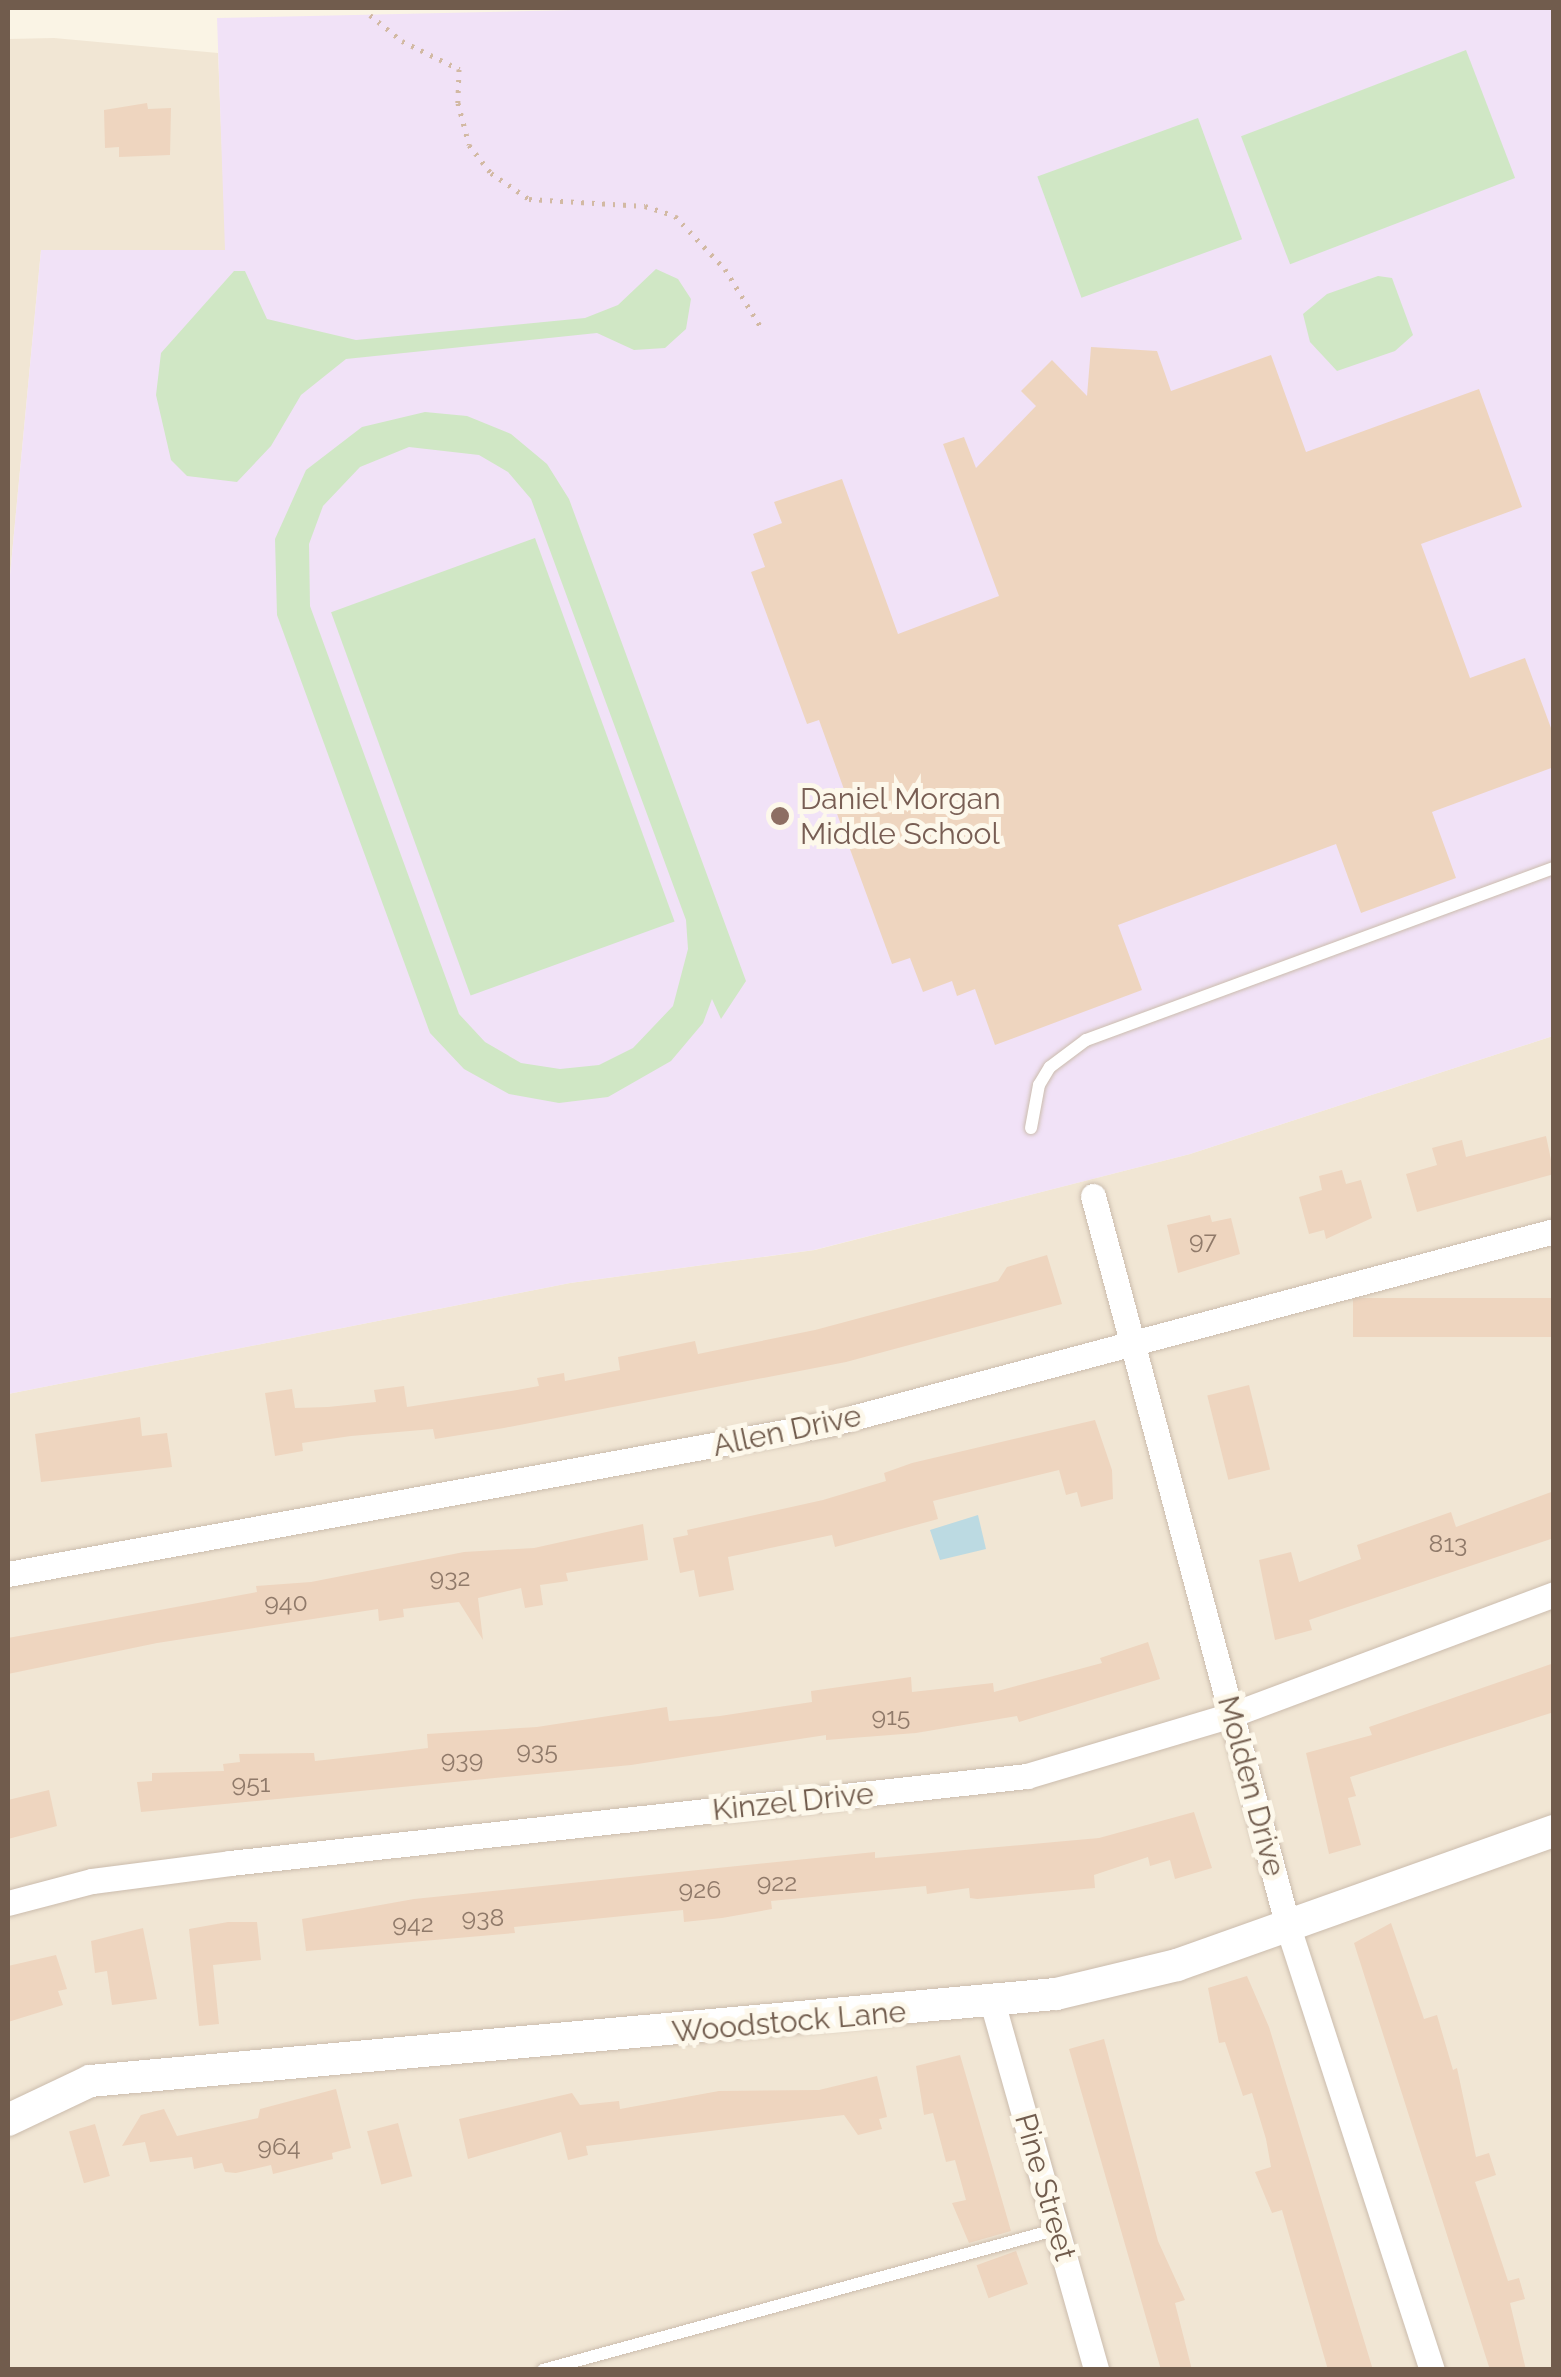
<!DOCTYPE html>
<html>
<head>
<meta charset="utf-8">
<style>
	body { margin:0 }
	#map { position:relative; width:1561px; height:2377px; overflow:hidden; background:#faf4e5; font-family:Raleway,sans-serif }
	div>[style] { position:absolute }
	.residential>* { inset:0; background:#f1e6d4 }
	.education>* { inset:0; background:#f1e2f7 }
	.green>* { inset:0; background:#d0e7c5; transform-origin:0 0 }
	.water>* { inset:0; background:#bcdae2 }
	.building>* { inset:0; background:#eed5bf; transform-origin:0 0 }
	.path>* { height:5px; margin-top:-2.5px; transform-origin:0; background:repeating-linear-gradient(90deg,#d2b9a3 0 2.5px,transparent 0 10.5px) }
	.roads { filter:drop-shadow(0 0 2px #cbbcad) drop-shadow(0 0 2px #cbbcad) }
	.service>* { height:12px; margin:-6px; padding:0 6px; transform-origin:6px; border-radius:6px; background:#fff }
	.minor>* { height:25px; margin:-12.5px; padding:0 12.5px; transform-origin:12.5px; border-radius:12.5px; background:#fff }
	.tertiary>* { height:32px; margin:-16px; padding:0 16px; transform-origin:16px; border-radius:16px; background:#fff }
	.dots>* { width:28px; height:28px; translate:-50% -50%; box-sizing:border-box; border:5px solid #fdf8eb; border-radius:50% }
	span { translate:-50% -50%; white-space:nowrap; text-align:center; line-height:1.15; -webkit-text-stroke:10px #fdf8eb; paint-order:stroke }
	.number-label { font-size:25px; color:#907a6a }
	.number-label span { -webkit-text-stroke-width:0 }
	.education-label { font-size:30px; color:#785e54 }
	.left { translate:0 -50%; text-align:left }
	.street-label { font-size:30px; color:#715c4d }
	.frame { position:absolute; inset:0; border:10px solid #715c4d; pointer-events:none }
</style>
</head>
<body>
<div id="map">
	<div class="residential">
		<div style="clip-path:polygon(54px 38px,218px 53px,226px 251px,41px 250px,8px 596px,8px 39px)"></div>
		<div style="clip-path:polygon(1553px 1036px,1553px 2369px,8px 2370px,8px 1394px,570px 1283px,815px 1250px,1190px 1154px)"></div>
	</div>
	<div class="education">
		<div style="clip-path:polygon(667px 8px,1553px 8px,1553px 1036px,1190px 1154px,814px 1250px,570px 1283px,8px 1394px,8px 596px,41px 250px,225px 250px,217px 18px)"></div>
	</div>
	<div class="green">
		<div style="left:1466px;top:50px;width:137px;height:241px;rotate:69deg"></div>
		<div style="left:1198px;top:118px;width:129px;height:171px;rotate:70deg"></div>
		<div style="clip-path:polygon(656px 269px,678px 279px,691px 299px,686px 329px,665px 348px,634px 350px,597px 333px,346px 359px,301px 395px,271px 446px,237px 482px,187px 476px,171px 460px,156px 395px,161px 353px,234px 271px,245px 271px,267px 319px,356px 340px,585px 318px,618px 305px)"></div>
		<div style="clip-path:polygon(1378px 276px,1392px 278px,1413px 335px,1395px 351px,1337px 371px,1310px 342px,1303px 314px,1327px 294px)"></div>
		<div style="clip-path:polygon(evenodd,425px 412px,467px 416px,511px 434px,547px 464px,569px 499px,746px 981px,721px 1019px,712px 999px,703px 1023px,671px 1061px,608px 1097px,559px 1103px,509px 1094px,464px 1069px,430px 1033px,277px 615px,275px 539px,306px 470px,362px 427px,425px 412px,409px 447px,479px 455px,508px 472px,531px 499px,686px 920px,688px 949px,673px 1006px,633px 1048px,599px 1065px,560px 1069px,521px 1063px,485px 1042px,459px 1014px,310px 606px,309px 544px,323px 506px,360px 467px,409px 447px)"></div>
		<div style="left:535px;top:538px;width:408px;height:217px;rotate:70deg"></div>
	</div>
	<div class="water">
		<div style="clip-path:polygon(978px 1515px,986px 1549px,940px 1560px,930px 1530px)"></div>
	</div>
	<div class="building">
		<div style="clip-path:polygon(147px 103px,148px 109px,171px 108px,170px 155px,119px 157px,119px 147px,105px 148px,104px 110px)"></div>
		<div style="clip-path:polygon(1091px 347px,1157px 351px,1171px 391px,1271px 355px,1306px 452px,1479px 389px,1522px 507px,1421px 544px,1470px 678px,1525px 658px,1554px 736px,1554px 767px,1432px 812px,1456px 878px,1361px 913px,1336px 844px,1118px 925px,1142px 990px,995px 1045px,975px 989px,957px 996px,952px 981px,923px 992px,910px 958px,892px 964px,836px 811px,850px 806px,819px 720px,807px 724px,751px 572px,765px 567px,753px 534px,782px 523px,774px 502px,842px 479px,898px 634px,999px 596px,943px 444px,964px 437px,976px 468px,1036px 406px,1021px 391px,1052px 360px,1087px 396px)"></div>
		<div style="clip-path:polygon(1546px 1136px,1554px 1174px,1417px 1212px,1406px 1174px,1437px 1165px,1432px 1148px,1462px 1140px,1466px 1157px)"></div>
		<div style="clip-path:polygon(1342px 1170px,1346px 1184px,1361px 1180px,1372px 1218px,1326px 1239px,1324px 1230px,1309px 1234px,1299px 1197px,1322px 1190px,1319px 1176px)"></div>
		<div style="clip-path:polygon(1210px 1215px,1212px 1222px,1231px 1218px,1240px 1254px,1178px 1273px,1167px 1225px)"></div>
		<div style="clip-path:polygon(1047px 1255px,1062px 1304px,846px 1362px,504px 1428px,435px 1439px,433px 1429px,351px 1436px,302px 1443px,303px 1451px,275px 1456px,265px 1393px,292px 1389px,295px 1408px,328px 1407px,376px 1402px,374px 1390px,404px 1386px,407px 1407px,517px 1390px,539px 1386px,537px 1378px,564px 1373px,565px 1381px,620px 1370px,618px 1357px,695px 1341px,698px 1354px,815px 1330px,998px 1281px,1007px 1267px)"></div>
		<div style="left:1554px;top:1298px;width:39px;height:201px;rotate:90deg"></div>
		<div style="left:1249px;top:1385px;width:87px;height:43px;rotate:76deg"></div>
		<div style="clip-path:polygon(140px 1417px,142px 1436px,167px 1433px,172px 1467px,41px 1482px,35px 1434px)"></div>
		<div style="clip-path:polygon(1095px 1420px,1112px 1470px,1113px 1499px,1081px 1507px,1077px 1492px,1066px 1495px,1059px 1470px,933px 1501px,938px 1519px,835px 1547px,832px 1535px,728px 1557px,734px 1590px,699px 1597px,694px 1570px,680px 1573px,673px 1538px,688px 1535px,687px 1530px,823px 1500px,886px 1481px,884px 1473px,912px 1463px)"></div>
		<div style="clip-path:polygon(1554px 1491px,1554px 1538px,1309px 1620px,1312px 1630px,1275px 1640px,1259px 1560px,1291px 1552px,1299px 1582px,1361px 1559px,1357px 1545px,1451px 1512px,1456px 1527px)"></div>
		<div style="clip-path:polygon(643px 1524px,648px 1560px,566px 1573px,568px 1581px,540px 1585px,543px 1605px,525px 1608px,521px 1588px,478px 1598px,483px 1640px,459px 1602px,403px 1609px,404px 1617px,379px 1621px,378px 1609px,157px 1643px,8px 1674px,8px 1638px,257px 1592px,256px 1586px,311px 1582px,464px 1552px,534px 1548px)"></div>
		<div style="clip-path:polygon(1148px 1642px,1160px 1679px,1019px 1722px,1017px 1716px,916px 1733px,826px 1740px,826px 1735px,631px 1765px,141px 1812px,137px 1782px,152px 1781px,152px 1773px,224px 1771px,223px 1764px,240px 1762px,239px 1754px,314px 1753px,315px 1761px,388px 1753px,428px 1748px,427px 1734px,537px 1727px,667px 1707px,669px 1721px,720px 1716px,812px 1702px,811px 1691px,911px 1677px,912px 1692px,993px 1683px,994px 1692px,1102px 1663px,1100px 1658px)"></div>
		<div style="clip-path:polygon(1554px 1663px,1554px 1712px,1350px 1777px,1356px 1796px,1348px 1798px,1361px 1845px,1329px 1854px,1306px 1753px,1372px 1735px,1369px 1727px)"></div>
		<div style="clip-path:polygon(49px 1790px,57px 1826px,8px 1839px,8px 1800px)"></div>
		<div style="clip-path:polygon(1194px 1812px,1212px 1868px,1175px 1879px,1170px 1860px,1150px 1866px,1148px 1857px,1094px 1875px,1095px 1888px,977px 1899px,970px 1898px,969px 1888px,927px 1894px,926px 1886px,771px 1901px,772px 1909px,722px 1918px,684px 1922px,683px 1910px,514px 1927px,515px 1933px,306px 1951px,302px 1919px,414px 1899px,875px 1852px,875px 1858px,1099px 1838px)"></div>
		<div style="clip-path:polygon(228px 1922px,257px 1922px,261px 1960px,213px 1965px,219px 2024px,199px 2026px,189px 1929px)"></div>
		<div style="clip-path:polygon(1391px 1923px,1424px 2019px,1437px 2015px,1453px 2070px,1457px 2068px,1476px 2157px,1489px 2153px,1496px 2175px,1475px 2182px,1508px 2281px,1519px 2278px,1525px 2299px,1510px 2303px,1526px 2370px,1490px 2370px,1354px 1943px)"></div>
		<div style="clip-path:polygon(143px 1928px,157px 1999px,112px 2005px,107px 1971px,95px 1973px,91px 1941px)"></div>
		<div style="clip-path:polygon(56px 1955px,67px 1989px,58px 1991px,63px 2005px,8px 2022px,8px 1966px)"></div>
		<div style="clip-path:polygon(1247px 1976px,1269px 2027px,1373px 2370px,1328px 2370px,1282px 2210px,1272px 2213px,1255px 2172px,1271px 2167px,1266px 2139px,1252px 2093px,1243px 2096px,1225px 2042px,1219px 2043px,1208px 1988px)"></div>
		<div style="clip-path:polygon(1104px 2039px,1158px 2241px,1185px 2300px,1175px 2303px,1192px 2370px,1161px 2370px,1069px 2049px)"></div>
		<div style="clip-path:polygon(960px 2055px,1011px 2231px,969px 2243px,952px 2203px,966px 2200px,955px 2160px,946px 2162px,933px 2113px,924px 2115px,916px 2066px)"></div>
		<div style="clip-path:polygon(877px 2076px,887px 2117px,879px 2119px,882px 2129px,858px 2135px,844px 2115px,586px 2146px,588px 2155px,568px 2160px,561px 2132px,468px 2159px,459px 2119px,572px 2093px,580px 2105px,619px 2101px,620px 2109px,719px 2091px,819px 2090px)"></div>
		<div style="clip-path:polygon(336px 2089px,351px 2148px,332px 2153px,333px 2159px,273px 2174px,271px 2165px,236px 2173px,225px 2172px,222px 2163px,194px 2169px,192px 2157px,150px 2162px,145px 2142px,122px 2146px,141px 2115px,164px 2109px,177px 2136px,258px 2118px,260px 2109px)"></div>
		<div style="left:398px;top:2123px;width:55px;height:32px;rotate:75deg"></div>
		<div style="left:95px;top:2124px;width:54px;height:27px;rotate:74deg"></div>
		<div style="left:1016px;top:2251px;width:35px;height:42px;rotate:70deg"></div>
	</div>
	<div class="path">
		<div style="left:370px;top:15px;width:41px;rotate:39.1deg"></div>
		<div style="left:402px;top:41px;width:64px;rotate:26.2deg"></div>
		<div style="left:459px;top:69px;width:34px;rotate:92deg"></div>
		<div style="left:458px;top:103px;width:43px;rotate:75.3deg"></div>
		<div style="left:469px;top:145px;width:36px;rotate:52deg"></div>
		<div style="left:491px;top:173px;width:46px;rotate:34.4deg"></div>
		<div style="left:529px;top:199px;width:116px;rotate:3.5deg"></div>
		<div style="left:645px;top:206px;width:32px;rotate:18deg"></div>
		<div style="left:675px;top:216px;width:73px;rotate:46.7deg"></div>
		<div style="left:725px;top:269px;width:70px;rotate:58.3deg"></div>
	</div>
	<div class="roads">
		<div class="service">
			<div style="left:1031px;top:1128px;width:44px;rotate:-79.5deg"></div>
			<div style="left:1039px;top:1085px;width:21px;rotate:-59deg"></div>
			<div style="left:1050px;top:1067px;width:45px;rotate:-36.9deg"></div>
			<div style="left:1086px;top:1040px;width:499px;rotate:-20.2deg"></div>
			<div style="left:543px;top:2370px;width:534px;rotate:-15.31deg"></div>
		</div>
		<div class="minor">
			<div style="left:1093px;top:1196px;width:757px;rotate:75.06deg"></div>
			<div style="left:1288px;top:1927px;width:466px;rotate:72deg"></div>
			<div style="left:8px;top:1574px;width:839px;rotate:-10.37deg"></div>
			<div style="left:833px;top:1423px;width:746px;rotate:-14.91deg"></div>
			<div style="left:8px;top:1903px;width:87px;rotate:-14.7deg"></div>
			<div style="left:92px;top:1881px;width:139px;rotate:-7.4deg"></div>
			<div style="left:230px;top:1863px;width:802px;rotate:-6.23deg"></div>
			<div style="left:1027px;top:1776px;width:213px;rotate:-16.6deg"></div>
			<div style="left:1231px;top:1715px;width:345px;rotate:-20.5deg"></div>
			<div style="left:993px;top:2005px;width:379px;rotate:74.2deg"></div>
		</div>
		<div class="tertiary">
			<div style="left:8px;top:2120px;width:91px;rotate:-25.4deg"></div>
			<div style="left:90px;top:2081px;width:970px;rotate:-5.15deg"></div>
			<div style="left:1056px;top:1994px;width:124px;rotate:-13.5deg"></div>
			<div style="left:1177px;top:1965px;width:400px;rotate:-19.6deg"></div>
		</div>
	</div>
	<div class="dots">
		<div style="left:780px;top:816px;background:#8d6e63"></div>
	</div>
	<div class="number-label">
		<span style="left:1203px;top:1240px">97</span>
		<span style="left:1448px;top:1543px">813</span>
		<span style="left:450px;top:1577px">932</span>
		<span style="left:286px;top:1602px">940</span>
		<span style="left:891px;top:1716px">915</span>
		<span style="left:537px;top:1750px">935</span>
		<span style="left:462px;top:1759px">939</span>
		<span style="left:251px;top:1783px">951</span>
		<span style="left:777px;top:1882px">922</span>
		<span style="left:700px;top:1889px">926</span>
		<span style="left:483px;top:1917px">938</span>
		<span style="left:413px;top:1923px">942</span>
		<span style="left:279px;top:2146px">964</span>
	</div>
	<div class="education-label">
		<span class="left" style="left:800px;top:816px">Daniel Morgan<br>Middle School</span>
	</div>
	<div class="street-label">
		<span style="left:787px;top:1431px;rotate:-12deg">Allen Drive</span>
		<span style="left:1251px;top:1786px;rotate:75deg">Molden Drive</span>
		<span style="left:793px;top:1802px;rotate:-6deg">Kinzel Drive</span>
		<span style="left:789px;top:2022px;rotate:-5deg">Woodstock Lane</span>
		<span style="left:1045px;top:2187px;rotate:74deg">Pine Street</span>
	</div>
	<div class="frame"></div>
</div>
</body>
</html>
